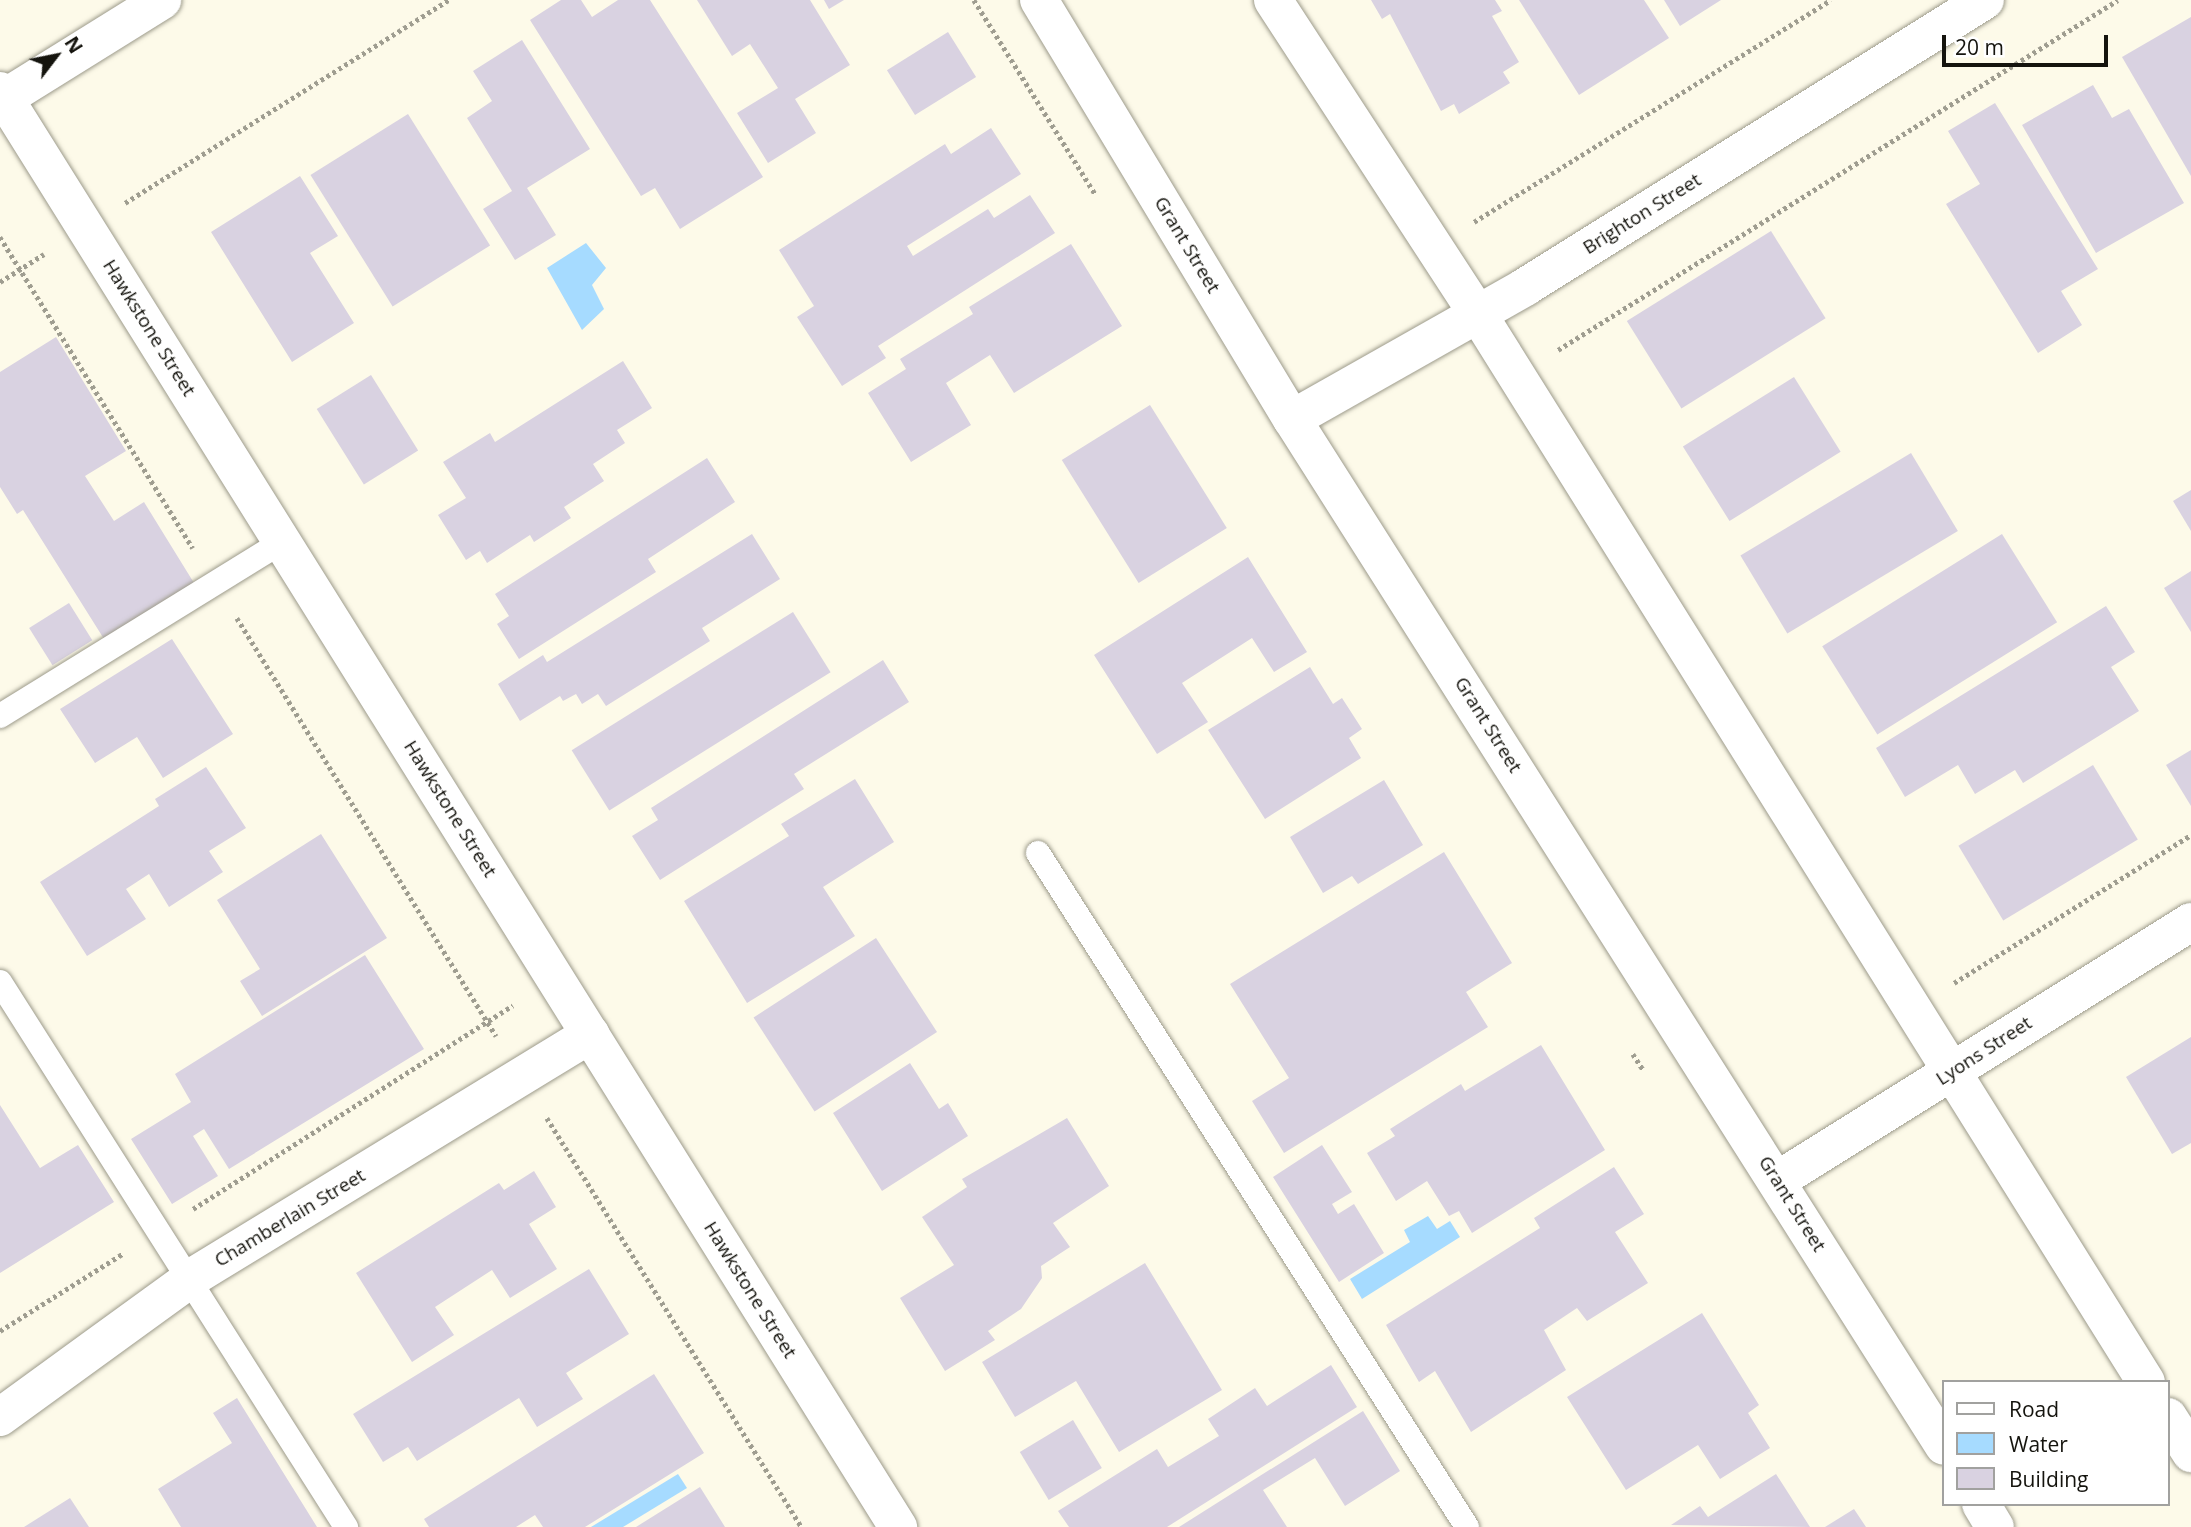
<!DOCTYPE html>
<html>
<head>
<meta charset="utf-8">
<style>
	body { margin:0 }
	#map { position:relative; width:2191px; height:1527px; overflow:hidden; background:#fdfae9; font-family:"Open Sans",sans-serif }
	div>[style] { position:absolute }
	.water>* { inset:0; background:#a6dbff }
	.building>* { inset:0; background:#d9d2e1; transform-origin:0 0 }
	.path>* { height:4.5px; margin-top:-2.25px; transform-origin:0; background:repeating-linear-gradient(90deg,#9f9d90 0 3.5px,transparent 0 7px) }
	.roads { filter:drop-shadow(0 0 2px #9d9b8b) drop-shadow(0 0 2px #9d9b8b) }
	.lane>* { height:24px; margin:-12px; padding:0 12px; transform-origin:12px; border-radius:12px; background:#fff }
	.street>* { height:38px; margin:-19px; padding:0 19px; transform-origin:19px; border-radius:19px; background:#fff }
	.secondary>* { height:38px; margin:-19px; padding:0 19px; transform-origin:19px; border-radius:19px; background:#fff }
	span { translate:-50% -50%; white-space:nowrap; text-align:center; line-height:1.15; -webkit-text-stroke:5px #fff; paint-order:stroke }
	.street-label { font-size:19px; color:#15140e }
	.legend { position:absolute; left:1942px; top:1380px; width:228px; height:126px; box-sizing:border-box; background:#fff; border:2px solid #a1a19f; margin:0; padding:9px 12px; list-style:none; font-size:21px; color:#15140e }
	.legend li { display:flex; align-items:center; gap:14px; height:35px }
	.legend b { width:35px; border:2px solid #a1a19f }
	.north { position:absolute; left:21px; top:21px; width:70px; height:70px; -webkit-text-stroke:5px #fff; paint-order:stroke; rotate:58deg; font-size:19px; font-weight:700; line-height:28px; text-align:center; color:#15140e }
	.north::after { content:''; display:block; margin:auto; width:24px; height:32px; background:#15140e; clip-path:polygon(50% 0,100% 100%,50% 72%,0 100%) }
	.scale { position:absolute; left:1942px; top:35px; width:166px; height:32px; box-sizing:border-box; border:4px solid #15140e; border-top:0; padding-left:9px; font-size:21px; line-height:24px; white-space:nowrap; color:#15140e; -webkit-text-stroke:5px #fff; paint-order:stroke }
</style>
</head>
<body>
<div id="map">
	<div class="water">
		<div style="clip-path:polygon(586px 243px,606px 268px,592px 285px,604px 309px,582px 330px,547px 268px)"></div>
		<div style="clip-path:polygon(1428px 1216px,1437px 1229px,1450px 1221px,1460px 1237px,1362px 1299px,1350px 1279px,1410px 1242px,1404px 1230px)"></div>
		<div style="clip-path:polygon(678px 1474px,687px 1488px,623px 1527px,591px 1527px)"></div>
	</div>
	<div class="building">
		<div style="clip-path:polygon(561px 0,581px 0,592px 17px,618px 0,650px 0,763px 177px,680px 229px,655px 188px,641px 196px,530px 20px)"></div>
		<div style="clip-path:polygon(697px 0,810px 0,850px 65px,795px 99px,816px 133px,768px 163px,737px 113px,778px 88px,750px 44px,732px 56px)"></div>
		<div style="clip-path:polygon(824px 0,844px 0,829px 9px)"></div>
		<div style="clip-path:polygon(1371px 0,1495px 0,1502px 11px,1492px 16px,1519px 62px,1503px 72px,1510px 83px,1459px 114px,1454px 104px,1441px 111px,1390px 14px,1382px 19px)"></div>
		<div style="clip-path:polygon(1519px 0,1644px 0,1669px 38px,1579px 95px)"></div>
		<div style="clip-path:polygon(1664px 0,1721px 0,1680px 26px)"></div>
		<div style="clip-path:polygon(2191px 17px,2191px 176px,2122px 57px)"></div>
		<div style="left:948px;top:32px;width:53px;height:72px;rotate:58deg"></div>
		<div style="clip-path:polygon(522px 40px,590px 149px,527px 188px,556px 235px,515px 260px,483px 209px,512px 191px,467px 118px,492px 101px,473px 71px)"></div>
		<div style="clip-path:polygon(2093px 85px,2112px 118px,2129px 109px,2184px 203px,2096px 253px,2022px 125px)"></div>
		<div style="clip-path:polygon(1995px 103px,2098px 269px,2061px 291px,2082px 325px,2038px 353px,1946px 204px,1980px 184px,1948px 131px)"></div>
		<div style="left:408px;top:114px;width:155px;height:115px;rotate:58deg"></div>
		<div style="clip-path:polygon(991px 128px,1021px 174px,907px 246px,913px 256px,988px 209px,994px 218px,1030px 195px,1055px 233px,878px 346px,886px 358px,842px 386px,797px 317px,814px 306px,779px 250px,945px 144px,951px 154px)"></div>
		<div style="clip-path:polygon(300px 176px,338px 236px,310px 253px,354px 323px,292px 362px,211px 232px)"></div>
		<div style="left:1771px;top:231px;width:103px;height:170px;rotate:58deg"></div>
		<div style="clip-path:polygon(1071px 244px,1122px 326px,1014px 393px,990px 355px,946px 383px,971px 425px,911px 462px,868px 393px,906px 369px,900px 359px,973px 314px,969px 307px)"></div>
		<div style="clip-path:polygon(56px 337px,126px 451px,85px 476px,114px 521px,144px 502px,194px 583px,104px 639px,23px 510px,17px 514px,0 487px,0 372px)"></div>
		<div style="clip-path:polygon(623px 361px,652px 408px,617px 430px,625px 443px,593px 464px,604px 481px,564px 507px,571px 518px,534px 542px,530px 535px,487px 563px,480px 551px,466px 560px,438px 515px,466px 498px,443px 462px,490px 433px,495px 442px)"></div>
		<div style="left:371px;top:375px;width:89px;height:64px;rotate:58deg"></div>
		<div style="left:1794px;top:377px;width:88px;height:131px;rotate:58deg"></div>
		<div style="left:1150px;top:405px;width:145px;height:104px;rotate:58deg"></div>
		<div style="left:1911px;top:453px;width:91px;height:199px;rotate:59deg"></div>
		<div style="clip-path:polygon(707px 458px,735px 502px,648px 559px,656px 572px,519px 659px,497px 624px,509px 616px,495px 594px)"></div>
		<div style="clip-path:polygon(2191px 490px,2191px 531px,2173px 501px)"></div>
		<div style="clip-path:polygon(752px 534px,780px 579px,702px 628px,710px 641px,606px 706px,598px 694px,582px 704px,576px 694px,563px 701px,560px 696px,520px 721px,498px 684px,543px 655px,547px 662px)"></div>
		<div style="left:2002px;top:534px;width:104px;height:212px;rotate:58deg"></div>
		<div style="clip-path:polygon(1248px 557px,1307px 652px,1274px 672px,1252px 638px,1182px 683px,1208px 722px,1157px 754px,1094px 655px)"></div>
		<div style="clip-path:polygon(2191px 571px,2191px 632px,2164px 588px)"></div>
		<div style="left:69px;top:603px;width:44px;height:47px;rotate:58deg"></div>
		<div style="clip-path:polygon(2106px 606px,2135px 652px,2111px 667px,2139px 711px,2023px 783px,2015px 770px,1975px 794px,1958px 765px,1905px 797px,1876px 748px)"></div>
		<div style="left:793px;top:612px;width:71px;height:261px;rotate:58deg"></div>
		<div style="clip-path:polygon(172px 639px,233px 734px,163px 778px,137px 737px,95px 763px,60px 709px)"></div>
		<div style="clip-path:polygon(883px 660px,909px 702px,794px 774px,804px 789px,660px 880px,632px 836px,658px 820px,651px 808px)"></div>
		<div style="clip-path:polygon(1310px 667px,1333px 704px,1342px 698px,1362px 729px,1349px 738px,1361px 758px,1265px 819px,1208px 730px)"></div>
		<div style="clip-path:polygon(2191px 750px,2191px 806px,2166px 765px)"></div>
		<div style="left:2093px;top:765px;width:87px;height:157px;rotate:59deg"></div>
		<div style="clip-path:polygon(206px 767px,246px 828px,209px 851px,223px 872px,169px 907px,149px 874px,126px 889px,146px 919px,87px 956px,40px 882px,159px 806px,155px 799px)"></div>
		<div style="clip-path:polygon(855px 779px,894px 842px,823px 887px,855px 936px,747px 1003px,684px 901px,789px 836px,781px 824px)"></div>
		<div style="clip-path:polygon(1384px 780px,1423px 845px,1358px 884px,1352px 876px,1323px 893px,1290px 837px)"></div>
		<div style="clip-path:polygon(321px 834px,387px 938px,262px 1016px,240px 981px,260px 969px,217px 900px)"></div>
		<div style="clip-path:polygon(1444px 852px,1512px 963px,1466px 992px,1488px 1027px,1284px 1153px,1252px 1101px,1289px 1078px,1230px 984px)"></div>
		<div style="left:876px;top:938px;width:112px;height:146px;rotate:57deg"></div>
		<div style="clip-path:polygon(365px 955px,424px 1049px,229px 1169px,204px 1129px,193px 1136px,218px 1176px,172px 1204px,131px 1139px,191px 1102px,175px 1074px)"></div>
		<div style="clip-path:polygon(2191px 1037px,2191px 1143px,2172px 1154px,2126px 1077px)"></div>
		<div style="clip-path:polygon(1541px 1045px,1605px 1150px,1472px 1233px,1459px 1211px,1449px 1216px,1427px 1181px,1396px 1201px,1367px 1153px,1395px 1136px,1390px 1129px,1461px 1084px,1465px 1091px)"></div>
		<div style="clip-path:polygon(910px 1063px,939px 1109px,948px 1103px,968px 1136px,882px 1191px,833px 1113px)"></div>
		<div style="clip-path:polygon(0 1105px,40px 1168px,78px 1145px,114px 1202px,0 1273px)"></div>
		<div style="clip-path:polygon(1067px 1118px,1109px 1186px,1053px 1223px,1070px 1247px,1041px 1266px,1042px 1278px,1021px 1309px,988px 1331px,995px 1340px,945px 1371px,900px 1298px,954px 1265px,922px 1217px,967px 1187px,962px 1179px)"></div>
		<div style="clip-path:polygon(1322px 1145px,1352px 1192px,1332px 1204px,1338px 1214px,1354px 1204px,1384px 1253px,1339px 1282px,1273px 1177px)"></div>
		<div style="clip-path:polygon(1614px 1167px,1644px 1214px,1615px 1232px,1648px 1283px,1587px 1321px,1577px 1308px,1544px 1330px,1566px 1370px,1471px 1432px,1435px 1371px,1419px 1382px,1386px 1325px,1540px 1228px,1534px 1218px)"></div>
		<div style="clip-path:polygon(534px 1171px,556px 1207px,529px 1224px,557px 1269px,510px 1298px,492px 1270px,435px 1307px,454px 1335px,412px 1362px,356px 1273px,499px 1183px,504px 1190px)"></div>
		<div style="clip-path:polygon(1145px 1263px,1222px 1390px,1119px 1452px,1076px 1381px,1015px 1417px,982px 1362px)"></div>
		<div style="clip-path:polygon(589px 1269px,629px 1334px,566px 1373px,583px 1399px,537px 1427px,519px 1398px,417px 1461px,408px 1447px,383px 1462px,353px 1414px)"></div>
		<div style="clip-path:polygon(1702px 1313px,1759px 1405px,1748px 1413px,1770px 1448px,1720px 1479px,1698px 1445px,1626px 1490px,1567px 1397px)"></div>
		<div style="clip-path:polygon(1331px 1365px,1357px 1407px,1167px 1527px,1069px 1527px,1058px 1511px,1157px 1449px,1168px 1467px,1219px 1436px,1208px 1419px,1255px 1388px,1267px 1406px)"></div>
		<div style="clip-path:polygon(654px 1374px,704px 1453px,585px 1527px,543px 1527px,535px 1515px,516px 1527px,429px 1527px,424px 1519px)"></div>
		<div style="clip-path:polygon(237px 1398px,317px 1527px,181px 1527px,158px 1489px,232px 1443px,213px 1413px)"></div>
		<div style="clip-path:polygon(1363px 1411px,1400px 1471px,1345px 1506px,1315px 1458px,1263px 1490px,1287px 1527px,1179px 1527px)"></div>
		<div style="left:1073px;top:1420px;width:56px;height:62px;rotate:59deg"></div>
		<div style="clip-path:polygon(1776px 1474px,1810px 1527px,1671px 1525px,1700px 1506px,1708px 1517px)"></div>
		<div style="clip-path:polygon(700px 1487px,725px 1527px,636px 1527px)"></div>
		<div style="clip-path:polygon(70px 1498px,89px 1527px,24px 1527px)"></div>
		<div style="clip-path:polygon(1854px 1509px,1866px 1527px,1825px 1527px)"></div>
	</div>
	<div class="path">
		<div style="left:974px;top:0;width:230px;rotate:58deg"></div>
		<div style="left:125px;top:203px;width:382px;rotate:-32.1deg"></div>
		<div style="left:1474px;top:222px;width:420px;rotate:-31.9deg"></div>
		<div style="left:0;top:237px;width:366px;rotate:58.2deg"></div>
		<div style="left:0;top:282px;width:52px;rotate:-32.5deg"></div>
		<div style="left:1558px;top:350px;width:660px;rotate:-32.01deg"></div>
		<div style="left:237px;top:618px;width:492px;rotate:58.2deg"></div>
		<div style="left:1954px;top:983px;width:279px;rotate:-32deg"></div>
		<div style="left:1633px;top:1054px;width:20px;rotate:57deg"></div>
		<div style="left:547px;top:1118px;width:482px;rotate:58.1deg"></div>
		<div style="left:193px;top:1209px;width:379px;rotate:-32.5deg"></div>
		<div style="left:0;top:1331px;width:146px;rotate:-32.2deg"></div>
	</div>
	<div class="roads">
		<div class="lane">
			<div style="left:0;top:716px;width:333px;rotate:-31.7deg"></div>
			<div style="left:1038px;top:853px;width:799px;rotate:57.52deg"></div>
			<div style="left:0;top:982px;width:646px;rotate:57.59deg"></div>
		</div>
		<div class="street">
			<div style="left:0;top:91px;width:1694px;rotate:57.98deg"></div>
			<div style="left:1292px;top:419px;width:268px;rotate:-29.5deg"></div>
			<div style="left:1525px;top:287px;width:542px;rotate:-31.96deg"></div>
			<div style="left:1778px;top:1180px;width:487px;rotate:-32deg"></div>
			<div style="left:0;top:1417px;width:236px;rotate:-36deg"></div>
			<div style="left:191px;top:1278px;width:468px;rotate:-31.4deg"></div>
		</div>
		<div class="secondary">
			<div style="left:1039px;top:0;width:489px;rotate:58.9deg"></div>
			<div style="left:1292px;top:419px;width:1216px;rotate:57.59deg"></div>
			<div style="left:1273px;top:0;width:371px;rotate:56.9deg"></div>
			<div style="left:1476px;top:311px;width:1263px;rotate:57.97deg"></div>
			<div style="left:0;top:101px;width:191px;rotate:-31.9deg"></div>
			<div style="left:2168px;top:1417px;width:43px;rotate:57.4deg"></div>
			<div style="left:1981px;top:1504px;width:27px;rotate:59deg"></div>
		</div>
	</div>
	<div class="street-label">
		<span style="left:1642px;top:214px;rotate:-32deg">Brighton Street</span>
		<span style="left:1187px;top:245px;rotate:59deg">Grant Street</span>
		<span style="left:149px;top:328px;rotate:58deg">Hawkstone Street</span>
		<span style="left:1488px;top:725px;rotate:58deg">Grant Street</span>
		<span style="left:450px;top:809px;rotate:58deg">Hawkstone Street</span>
		<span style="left:1984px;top:1051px;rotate:-33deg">Lyons Street</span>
		<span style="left:1792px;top:1204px;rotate:58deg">Grant Street</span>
		<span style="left:290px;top:1218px;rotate:-31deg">Chamberlain Street</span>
		<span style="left:750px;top:1290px;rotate:58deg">Hawkstone Street</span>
	</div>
	<ul class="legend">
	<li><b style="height:9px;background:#fff"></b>Road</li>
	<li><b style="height:19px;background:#a6dbff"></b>Water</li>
	<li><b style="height:19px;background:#d9d2e1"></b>Building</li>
	</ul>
	<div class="north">N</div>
	<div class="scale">20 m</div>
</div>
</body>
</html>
